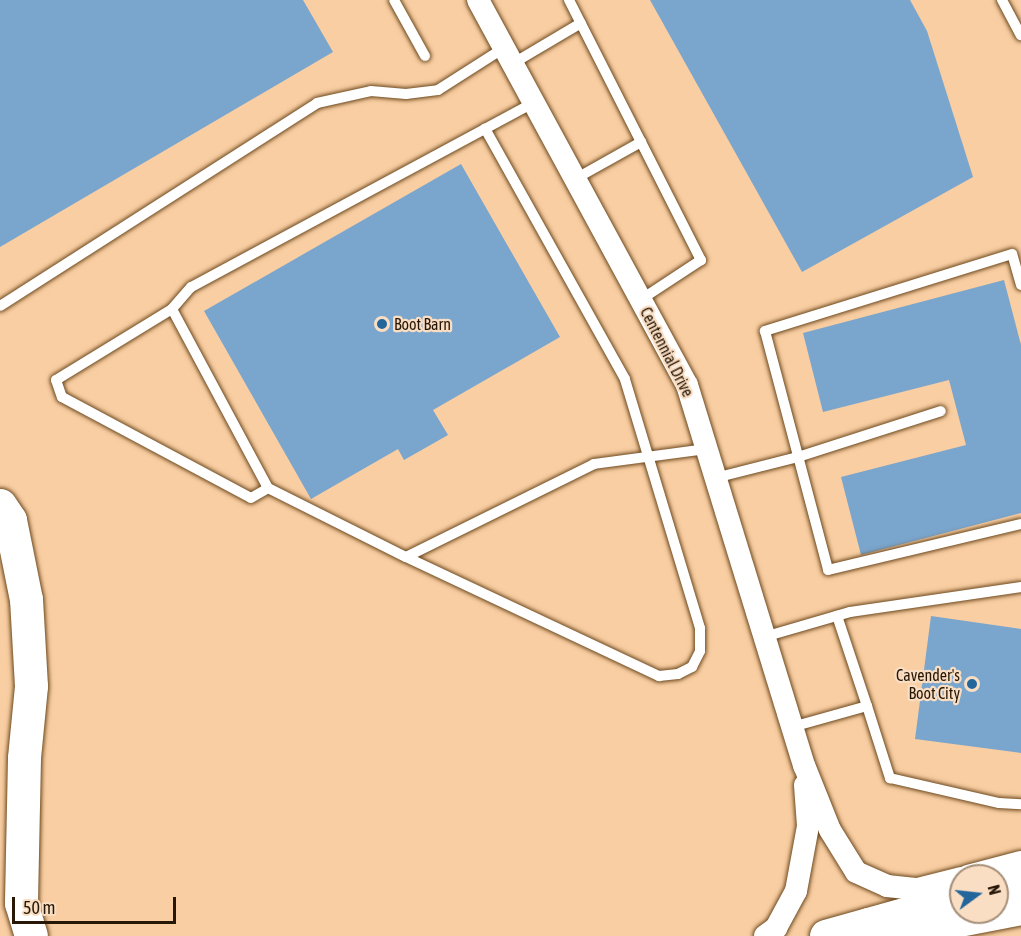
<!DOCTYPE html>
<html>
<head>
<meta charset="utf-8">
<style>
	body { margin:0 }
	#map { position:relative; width:1021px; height:936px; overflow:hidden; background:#f9cea2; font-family:"Asap Condensed",sans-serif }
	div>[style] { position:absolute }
	.building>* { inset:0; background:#7aa5cd }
	.roads { filter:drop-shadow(0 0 2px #6d491f) drop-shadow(0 0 2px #6d491f) }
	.service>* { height:10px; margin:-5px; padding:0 5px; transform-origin:5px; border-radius:5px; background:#fff }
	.minor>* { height:22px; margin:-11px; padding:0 11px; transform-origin:11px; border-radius:11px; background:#fff }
	.secondary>* { height:32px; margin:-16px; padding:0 16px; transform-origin:16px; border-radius:16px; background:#fff }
	.primary>* { height:33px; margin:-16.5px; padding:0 16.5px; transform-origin:16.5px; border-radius:16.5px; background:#fff }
	.motorway>* { height:33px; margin:-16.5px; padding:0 16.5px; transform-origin:16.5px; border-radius:16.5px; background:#fff }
	.dots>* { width:16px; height:16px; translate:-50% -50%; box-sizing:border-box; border:3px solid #f9dec4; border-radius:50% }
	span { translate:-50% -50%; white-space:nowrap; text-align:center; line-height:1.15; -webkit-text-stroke:4.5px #f9dec4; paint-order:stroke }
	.poi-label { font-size:16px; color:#261706 }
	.left { translate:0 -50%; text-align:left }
	.right { translate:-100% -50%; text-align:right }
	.street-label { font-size:16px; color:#261706 }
	.north { position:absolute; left:949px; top:864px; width:60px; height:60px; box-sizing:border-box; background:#f9dec4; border:2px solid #a58e78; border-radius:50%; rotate:75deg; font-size:16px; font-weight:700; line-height:24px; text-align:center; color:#261706 }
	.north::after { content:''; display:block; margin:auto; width:21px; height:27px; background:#23669b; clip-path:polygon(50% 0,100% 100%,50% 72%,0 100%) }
	.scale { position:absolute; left:12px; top:897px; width:164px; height:27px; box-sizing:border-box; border:3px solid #261706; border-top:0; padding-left:8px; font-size:18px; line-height:21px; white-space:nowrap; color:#261706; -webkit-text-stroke:4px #f9dec4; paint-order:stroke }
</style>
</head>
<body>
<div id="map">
	<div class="building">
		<div style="clip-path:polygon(0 0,303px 0,333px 52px,0 247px)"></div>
		<div style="clip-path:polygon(650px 0,910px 0,927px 31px,973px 177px,802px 272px)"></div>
		<div style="clip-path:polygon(461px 164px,560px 337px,433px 410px,448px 435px,404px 460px,398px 449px,311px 499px,204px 311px)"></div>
		<div style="clip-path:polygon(1004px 280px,1021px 345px,1021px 513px,861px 555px,841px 477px,966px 445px,949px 380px,823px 412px,803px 333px)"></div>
		<div style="clip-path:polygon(931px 616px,1021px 629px,1021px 753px,915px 739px)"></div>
	</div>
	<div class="roads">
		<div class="service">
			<div style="left:394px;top:0;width:64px;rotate:61deg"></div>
			<div style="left:569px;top:0;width:292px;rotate:63.1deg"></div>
			<div style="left:701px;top:260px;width:73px;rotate:146.7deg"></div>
			<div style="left:1002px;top:0;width:40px;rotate:62deg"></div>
			<div style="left:512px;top:64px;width:80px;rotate:-30.7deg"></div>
			<div style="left:533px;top:103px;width:388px;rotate:151.7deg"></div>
			<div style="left:191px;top:287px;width:29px;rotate:131deg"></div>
			<div style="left:172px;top:309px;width:203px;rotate:61.8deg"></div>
			<div style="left:268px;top:488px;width:154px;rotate:26.6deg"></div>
			<div style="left:406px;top:557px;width:210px;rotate:-26.3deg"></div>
			<div style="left:594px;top:464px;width:114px;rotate:-7.6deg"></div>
			<div style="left:575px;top:179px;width:76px;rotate:-29.3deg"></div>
			<div style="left:1021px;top:285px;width:32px;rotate:-106deg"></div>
			<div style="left:1012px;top:254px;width:259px;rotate:162.7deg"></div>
			<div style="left:765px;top:331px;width:247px;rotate:75.2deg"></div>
			<div style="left:828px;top:570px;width:198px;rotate:-13.4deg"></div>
			<div style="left:0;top:306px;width:376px;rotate:-32.6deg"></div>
			<div style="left:317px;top:103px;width:55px;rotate:-12.5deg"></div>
			<div style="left:371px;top:91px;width:35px;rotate:5deg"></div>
			<div style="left:406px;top:94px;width:32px;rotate:-7deg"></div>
			<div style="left:438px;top:90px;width:78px;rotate:-32.5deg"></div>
			<div style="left:172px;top:309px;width:136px;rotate:148.5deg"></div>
			<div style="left:56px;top:380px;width:18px;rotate:71deg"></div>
			<div style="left:62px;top:397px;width:214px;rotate:28.1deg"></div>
			<div style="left:251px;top:498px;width:20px;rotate:-30deg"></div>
			<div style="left:715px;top:478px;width:86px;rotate:-14.2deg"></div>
			<div style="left:798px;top:457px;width:150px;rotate:-17.8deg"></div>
			<div style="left:406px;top:557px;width:280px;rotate:25.2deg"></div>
			<div style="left:659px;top:676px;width:19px;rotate:-6deg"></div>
			<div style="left:678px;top:674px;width:16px;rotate:-27deg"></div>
			<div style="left:692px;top:667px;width:18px;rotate:-63deg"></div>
			<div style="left:700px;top:651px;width:23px;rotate:-90deg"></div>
			<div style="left:700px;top:628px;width:260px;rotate:-106.8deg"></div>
			<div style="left:625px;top:379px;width:287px;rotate:-119.2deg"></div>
			<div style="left:764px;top:637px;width:90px;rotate:-16.2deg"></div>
			<div style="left:850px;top:612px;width:173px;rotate:-8.3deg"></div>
			<div style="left:867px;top:706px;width:76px;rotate:72.3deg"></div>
			<div style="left:890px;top:778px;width:112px;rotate:12.9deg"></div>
			<div style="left:999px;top:803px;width:22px;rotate:3deg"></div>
			<div style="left:792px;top:727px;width:78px;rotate:-15.6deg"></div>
			<div style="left:867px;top:706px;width:95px;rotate:-108.4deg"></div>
		</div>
		<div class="minor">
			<div style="left:478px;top:0;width:438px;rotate:61.5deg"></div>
			<div style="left:687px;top:385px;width:398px;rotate:72.9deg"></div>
			<div style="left:804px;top:765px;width:70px;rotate:68.2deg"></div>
			<div style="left:830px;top:830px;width:49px;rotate:58.2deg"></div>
			<div style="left:856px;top:872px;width:34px;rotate:24deg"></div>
			<div style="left:887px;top:886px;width:31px;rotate:6deg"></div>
			<div style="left:918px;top:889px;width:44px;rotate:-14.3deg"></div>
			<div style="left:968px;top:876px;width:55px;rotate:-14.8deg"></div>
			<div style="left:765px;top:936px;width:14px;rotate:-36deg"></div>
			<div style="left:776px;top:928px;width:42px;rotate:-61.6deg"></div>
			<div style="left:796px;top:891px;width:66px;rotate:-79.5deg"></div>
			<div style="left:808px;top:826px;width:41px;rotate:-94.2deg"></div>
		</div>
		<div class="secondary">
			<div style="left:997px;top:887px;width:25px;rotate:-14deg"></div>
			<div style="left:826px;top:936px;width:140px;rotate:-15.7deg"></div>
		</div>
		<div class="primary">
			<div style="left:0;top:505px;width:18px;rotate:56deg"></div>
			<div style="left:10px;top:520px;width:81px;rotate:78.6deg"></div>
			<div style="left:26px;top:599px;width:87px;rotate:86.7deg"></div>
			<div style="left:31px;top:686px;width:72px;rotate:95.6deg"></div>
			<div style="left:24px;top:758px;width:145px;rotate:91.2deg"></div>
			<div style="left:21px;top:903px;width:34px;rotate:73deg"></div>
		</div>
		<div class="motorway">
			<div style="left:868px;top:924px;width:35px;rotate:12deg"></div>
			<div style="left:902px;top:931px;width:121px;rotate:-10.9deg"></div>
		</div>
	</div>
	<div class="dots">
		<div style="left:382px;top:324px;background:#23669b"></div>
		<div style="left:972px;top:684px;background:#23669b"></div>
	</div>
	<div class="poi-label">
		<span class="left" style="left:394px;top:324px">Boot Barn</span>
		<span class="right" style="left:960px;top:684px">Cavender's<br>Boot City</span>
	</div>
	<div class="street-label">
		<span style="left:667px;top:352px;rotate:63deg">Centennial Drive</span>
	</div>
	<div class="north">N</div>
	<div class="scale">50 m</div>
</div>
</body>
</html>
